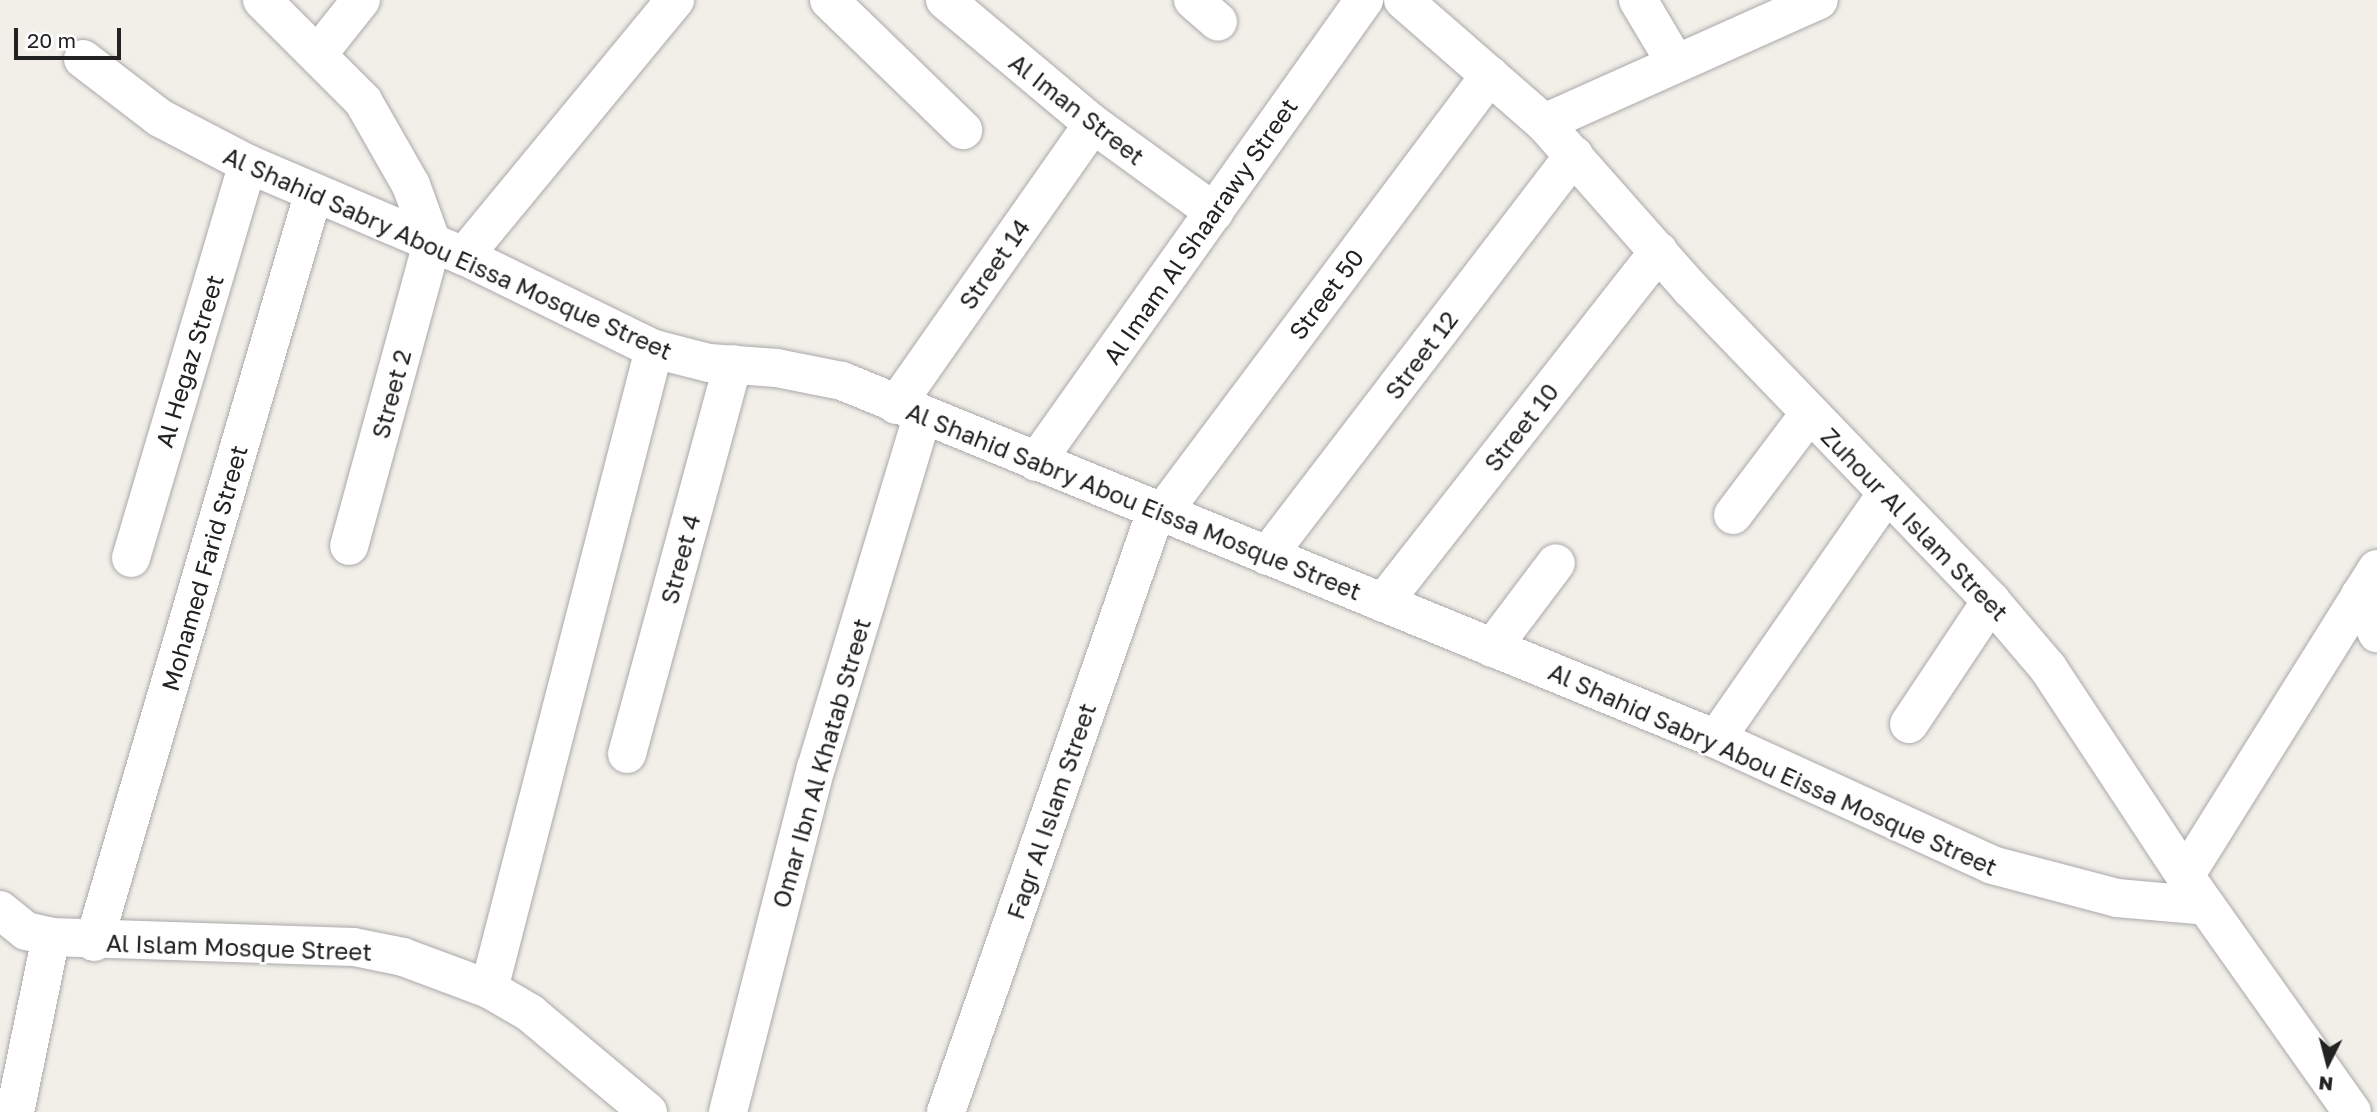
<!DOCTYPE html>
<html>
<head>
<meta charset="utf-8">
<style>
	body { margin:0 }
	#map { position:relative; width:2377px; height:1112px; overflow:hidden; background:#f2efe9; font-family:"Golos Text",sans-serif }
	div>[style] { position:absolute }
	.roads { filter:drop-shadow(0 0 2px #a9a9a9) drop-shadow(0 0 2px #a9a9a9) }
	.minor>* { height:38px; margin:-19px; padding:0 19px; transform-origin:19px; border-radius:19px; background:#fff }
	span { translate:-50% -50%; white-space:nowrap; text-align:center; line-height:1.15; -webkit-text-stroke:5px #fff; paint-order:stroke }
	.street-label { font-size:24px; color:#222 }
	.north { position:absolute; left:2293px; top:1028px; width:70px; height:70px; -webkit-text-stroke:5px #fff; paint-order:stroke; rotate:186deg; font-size:19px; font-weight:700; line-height:28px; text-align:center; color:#222 }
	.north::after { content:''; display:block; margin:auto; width:24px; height:32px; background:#222; clip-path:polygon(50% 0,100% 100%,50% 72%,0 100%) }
	.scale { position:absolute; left:14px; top:28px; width:107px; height:32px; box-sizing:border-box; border:4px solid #222; border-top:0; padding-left:9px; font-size:21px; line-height:24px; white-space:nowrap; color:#222; -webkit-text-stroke:5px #fff; paint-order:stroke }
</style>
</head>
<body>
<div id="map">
	<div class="roads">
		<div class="minor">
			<div style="left:262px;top:0;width:143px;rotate:45deg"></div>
			<div style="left:363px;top:101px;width:97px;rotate:60.3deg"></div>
			<div style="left:411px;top:185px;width:62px;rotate:70.1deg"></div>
			<div style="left:432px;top:243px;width:314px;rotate:105.3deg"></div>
			<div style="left:829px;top:0;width:187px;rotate:44.1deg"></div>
			<div style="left:945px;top:0;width:193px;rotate:40deg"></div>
			<div style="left:1093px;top:124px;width:150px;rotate:36deg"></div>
			<div style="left:1193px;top:0;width:33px;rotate:41deg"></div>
			<div style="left:1403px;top:0;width:187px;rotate:41.1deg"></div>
			<div style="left:1544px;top:123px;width:222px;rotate:48.5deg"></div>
			<div style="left:1691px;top:289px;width:433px;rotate:46.1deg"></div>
			<div style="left:1991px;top:601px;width:88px;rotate:49.6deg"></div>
			<div style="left:2048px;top:668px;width:249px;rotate:56.6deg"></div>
			<div style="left:2185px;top:876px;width:289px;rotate:54.7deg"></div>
			<div style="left:1638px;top:0;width:74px;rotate:59.3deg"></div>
			<div style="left:318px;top:54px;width:69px;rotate:-51.5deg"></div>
			<div style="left:83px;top:59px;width:97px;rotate:37.5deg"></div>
			<div style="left:160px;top:118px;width:99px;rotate:27.6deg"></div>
			<div style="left:248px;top:164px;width:235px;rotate:23.1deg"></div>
			<div style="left:464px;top:256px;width:212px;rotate:26.1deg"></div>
			<div style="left:654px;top:349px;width:57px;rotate:14.3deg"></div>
			<div style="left:709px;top:363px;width:68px;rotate:4.2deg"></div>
			<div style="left:777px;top:368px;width:66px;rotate:11.3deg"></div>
			<div style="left:842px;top:381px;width:944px;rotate:22.27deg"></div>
			<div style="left:1716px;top:739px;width:303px;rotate:24.5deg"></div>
			<div style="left:1992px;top:865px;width:129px;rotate:14.8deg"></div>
			<div style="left:2117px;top:898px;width:89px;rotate:5.1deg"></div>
			<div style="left:1544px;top:123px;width:301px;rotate:-24.1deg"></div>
			<div style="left:464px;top:256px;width:332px;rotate:-50.5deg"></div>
			<div style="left:896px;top:405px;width:343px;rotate:-55deg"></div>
			<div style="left:1036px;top:462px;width:567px;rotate:-54.63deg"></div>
			<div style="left:1162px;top:513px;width:547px;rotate:-53.17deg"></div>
			<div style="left:1733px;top:515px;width:126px;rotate:-53deg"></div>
			<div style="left:1267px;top:556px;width:505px;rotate:-52.56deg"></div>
			<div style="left:131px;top:558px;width:411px;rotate:-73.5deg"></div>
			<div style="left:2360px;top:595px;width:42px;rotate:65.9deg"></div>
			<div style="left:1383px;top:603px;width:447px;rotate:-51.9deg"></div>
			<div style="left:1492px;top:648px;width:106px;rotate:-53deg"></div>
			<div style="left:1909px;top:724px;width:148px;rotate:-56.3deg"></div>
			<div style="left:1716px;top:739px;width:298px;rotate:-55.2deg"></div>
			<div style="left:627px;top:754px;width:404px;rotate:-74.8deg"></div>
			<div style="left:2185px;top:876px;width:362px;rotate:-58deg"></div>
			<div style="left:0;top:910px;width:33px;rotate:39deg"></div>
			<div style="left:26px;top:931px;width:26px;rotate:13deg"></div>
			<div style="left:51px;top:937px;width:303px;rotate:1.9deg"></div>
			<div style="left:354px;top:947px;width:50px;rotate:11.5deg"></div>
			<div style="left:403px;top:957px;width:92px;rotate:20.4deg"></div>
			<div style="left:489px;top:989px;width:48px;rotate:30.3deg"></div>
			<div style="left:530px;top:1013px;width:154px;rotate:40deg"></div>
			<div style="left:94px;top:942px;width:778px;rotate:-73.66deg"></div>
			<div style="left:489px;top:989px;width:661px;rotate:-75.54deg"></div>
			<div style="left:15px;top:1112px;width:179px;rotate:-78.4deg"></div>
			<div style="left:728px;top:1112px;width:355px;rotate:-75.7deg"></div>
			<div style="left:816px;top:768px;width:368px;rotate:-73.2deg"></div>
			<div style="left:946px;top:1112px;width:637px;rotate:-70.74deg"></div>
		</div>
	</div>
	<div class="street-label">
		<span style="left:1077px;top:109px;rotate:38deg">Al Iman Street</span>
		<span style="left:1200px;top:231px;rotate:-55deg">Al Imam Al Shaarawy Street</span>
		<span style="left:448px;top:253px;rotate:24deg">Al Shahid Sabry Abou Eissa Mosque Street</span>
		<span style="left:994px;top:264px;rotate:-55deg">Street 14</span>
		<span style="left:1326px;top:294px;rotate:-53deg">Street 50</span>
		<span style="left:1421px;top:355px;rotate:-53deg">Street 12</span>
		<span style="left:189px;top:361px;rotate:-73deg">Al Hegaz Street</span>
		<span style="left:391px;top:394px;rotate:-75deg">Street 2</span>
		<span style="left:1521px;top:427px;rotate:-52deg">Street 10</span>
		<span style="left:1134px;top:501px;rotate:22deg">Al Shahid Sabry Abou Eissa Mosque Street</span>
		<span style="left:1915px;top:524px;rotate:46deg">Zuhour Al Islam Street</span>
		<span style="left:680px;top:559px;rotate:-75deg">Street 4</span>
		<span style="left:204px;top:568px;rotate:-74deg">Mohamed Farid Street</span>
		<span style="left:821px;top:763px;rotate:-74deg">Omar Ibn Al Khatab Street</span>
		<span style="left:1773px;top:769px;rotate:24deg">Al Shahid Sabry Abou Eissa Mosque Street</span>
		<span style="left:1051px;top:811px;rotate:-71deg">Fagr Al Islam Street</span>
		<span style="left:239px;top:947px;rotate:2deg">Al Islam Mosque Street</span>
	</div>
	<div class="north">N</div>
	<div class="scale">20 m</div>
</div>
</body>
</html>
